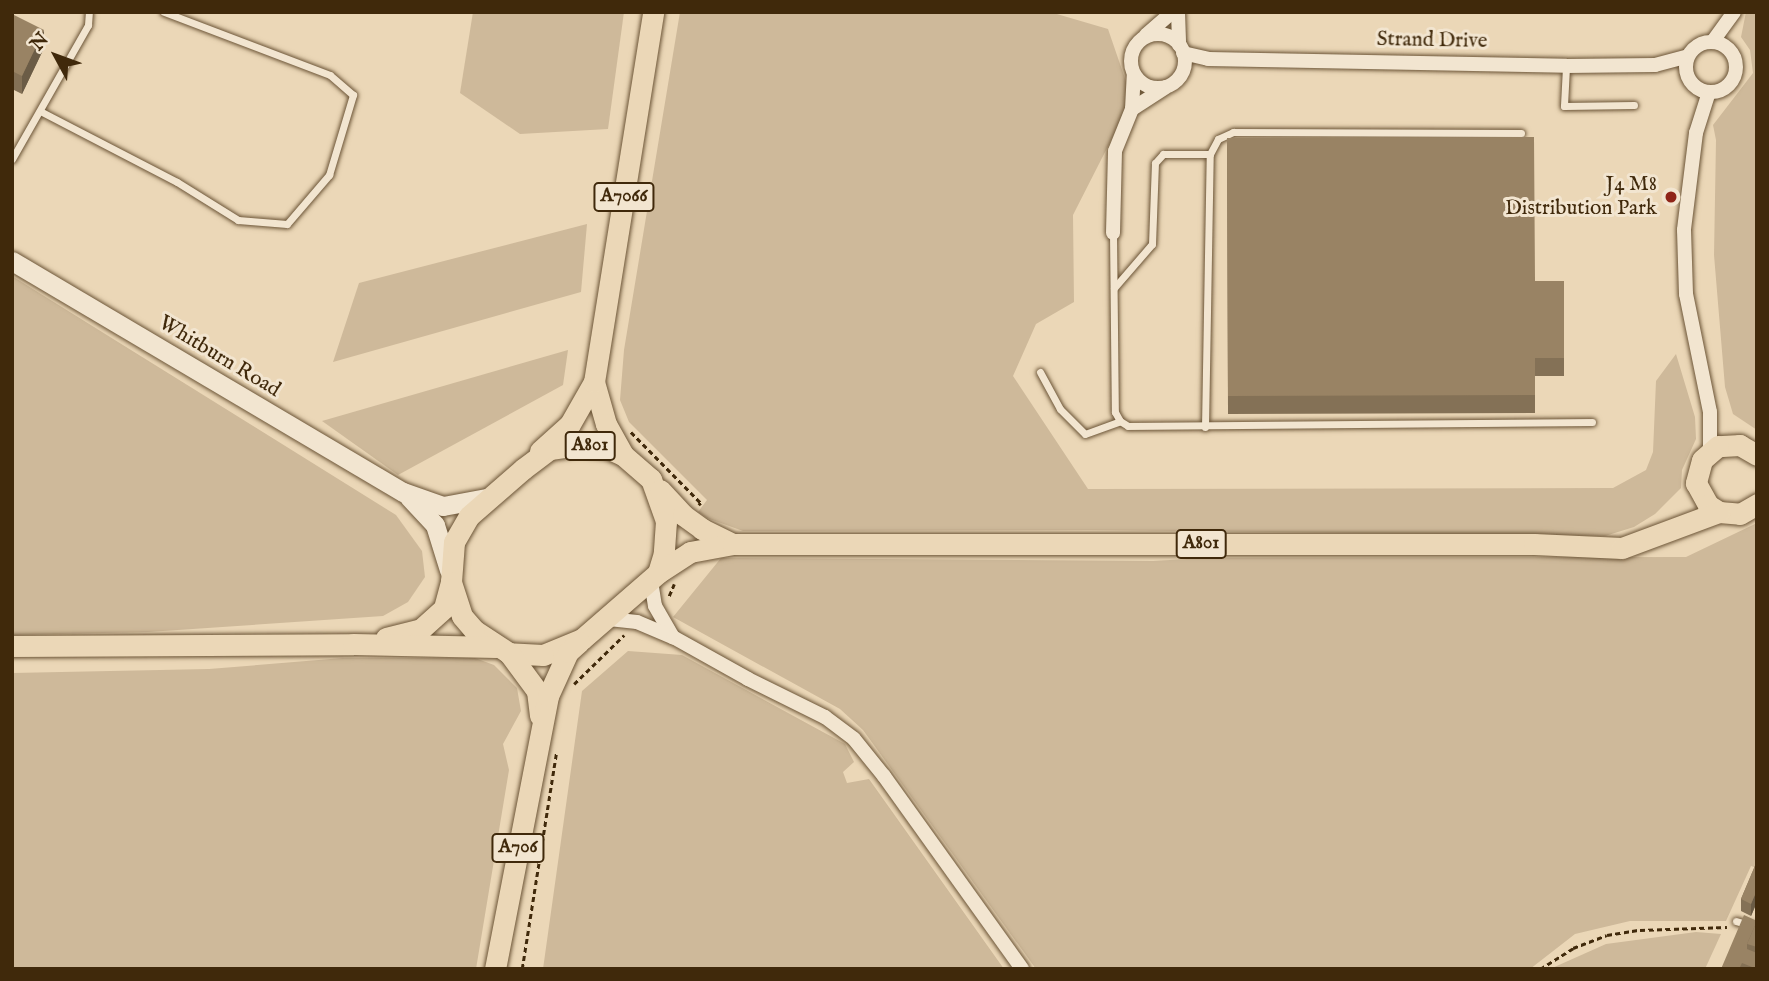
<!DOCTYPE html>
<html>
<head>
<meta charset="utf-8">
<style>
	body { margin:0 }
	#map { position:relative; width:1769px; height:981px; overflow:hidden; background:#ebd7b7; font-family:"IM FELL English",serif }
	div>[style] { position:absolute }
	.green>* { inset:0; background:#ceb99a }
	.path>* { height:2.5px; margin-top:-1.25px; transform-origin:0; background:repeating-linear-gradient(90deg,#40290b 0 5px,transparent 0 8.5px) }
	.roads { filter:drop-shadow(0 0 2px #6b5436) drop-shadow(0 0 2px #6b5436) }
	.lane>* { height:7px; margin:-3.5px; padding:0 3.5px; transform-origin:3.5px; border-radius:3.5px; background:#f2e5d0 }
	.street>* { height:14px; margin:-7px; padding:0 7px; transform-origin:7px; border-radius:7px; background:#f2e5d0 }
	.street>.ring { margin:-7px; padding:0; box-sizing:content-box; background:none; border:14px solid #f2e5d0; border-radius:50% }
	.secondary>* { height:19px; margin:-9.5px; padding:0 9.5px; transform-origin:9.5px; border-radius:9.5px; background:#f2e5d0 }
	.primary>* { height:21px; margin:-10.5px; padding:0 10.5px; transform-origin:10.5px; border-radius:10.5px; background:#ebd7b7 }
	.wall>* { inset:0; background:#847156 }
	.shaded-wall>* { inset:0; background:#6b5c46 }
	.building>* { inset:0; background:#998364 }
	.dots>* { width:19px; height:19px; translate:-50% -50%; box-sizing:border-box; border:4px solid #f2e5d0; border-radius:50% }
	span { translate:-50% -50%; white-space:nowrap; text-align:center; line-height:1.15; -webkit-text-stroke:6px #f2e5d0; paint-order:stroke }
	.shield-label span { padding:2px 5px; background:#f2e5d0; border:2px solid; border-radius:5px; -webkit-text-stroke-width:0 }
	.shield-label { font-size:19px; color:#40290b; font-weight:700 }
	.street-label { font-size:21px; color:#40290b }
	.poi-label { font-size:21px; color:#40290b }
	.right { translate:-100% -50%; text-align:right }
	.frame { position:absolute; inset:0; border:14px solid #40290b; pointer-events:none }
	.north { position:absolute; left:21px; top:21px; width:70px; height:70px; -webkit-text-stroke:5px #f2e5d0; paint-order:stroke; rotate:311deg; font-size:19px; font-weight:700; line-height:28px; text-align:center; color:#40290b }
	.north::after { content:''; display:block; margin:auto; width:24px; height:32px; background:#40290b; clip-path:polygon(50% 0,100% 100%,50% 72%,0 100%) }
</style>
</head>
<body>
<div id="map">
	<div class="green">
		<div style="clip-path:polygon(473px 12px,624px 12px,608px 129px,520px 134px,460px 93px)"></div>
		<div style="clip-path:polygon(680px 12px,1050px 12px,1108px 29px,1132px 99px,1073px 215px,1074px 302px,1036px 324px,1013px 376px,1088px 489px,1613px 488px,1646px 470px,1653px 452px,1656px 381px,1676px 354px,1695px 417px,1696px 439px,1682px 470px,1681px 488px,1655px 514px,1634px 527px,1605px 536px,1090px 530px,743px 531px,707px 518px,698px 512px,707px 500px,629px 422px,620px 400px,624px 350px)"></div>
		<div style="clip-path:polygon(1746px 12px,1757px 12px,1757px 430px,1733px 414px,1725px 387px,1714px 255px,1716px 140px,1713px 125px,1753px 73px,1750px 50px,1741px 37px)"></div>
		<div style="clip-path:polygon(587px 224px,581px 292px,333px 362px,359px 283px)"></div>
		<div style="clip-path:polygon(12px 276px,396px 515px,422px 551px,425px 577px,408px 602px,383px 616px,148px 632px,12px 635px)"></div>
		<div style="clip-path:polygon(568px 350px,563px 385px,398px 475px,322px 421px)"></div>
		<div style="clip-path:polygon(1757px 523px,1757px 868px,1751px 866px,1726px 921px,1630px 921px,1575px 934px,1530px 969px,1036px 969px,863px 730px,840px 709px,673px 617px,721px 558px,1153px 561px,1204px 558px,1686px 557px)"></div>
		<div style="clip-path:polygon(628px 651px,682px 655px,845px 744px,854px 762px,843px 772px,847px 783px,869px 779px,1004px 969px,543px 969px,582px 691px)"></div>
		<div style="clip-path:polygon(343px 658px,475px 658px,494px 665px,517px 688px,521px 711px,503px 744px,509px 770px,476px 969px,12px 969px,12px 673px,209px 669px)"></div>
		<div style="clip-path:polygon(1696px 932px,1721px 934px,1705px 969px,1550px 969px,1606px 944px)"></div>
	</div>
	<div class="path">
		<div style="left:631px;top:432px;width:100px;rotate:45.4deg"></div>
		<div style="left:701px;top:503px;width:3px;rotate:135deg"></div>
		<div style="left:669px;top:596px;width:13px;rotate:-67deg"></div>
		<div style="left:574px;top:684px;width:70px;rotate:-44.4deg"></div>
		<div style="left:522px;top:969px;width:218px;rotate:-81deg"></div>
		<div style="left:1540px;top:969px;width:39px;rotate:-32deg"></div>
		<div style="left:1573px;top:948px;width:36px;rotate:-21deg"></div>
		<div style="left:1607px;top:935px;width:33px;rotate:-9deg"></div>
		<div style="left:1640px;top:930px;width:87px;rotate:-2deg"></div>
	</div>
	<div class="roads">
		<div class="lane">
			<div style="left:1566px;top:67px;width:39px;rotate:93deg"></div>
			<div style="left:1564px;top:106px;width:70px;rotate:-0.8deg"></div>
			<div style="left:40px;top:111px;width:154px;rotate:27.4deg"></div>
			<div style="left:177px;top:182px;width:72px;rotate:31.9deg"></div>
			<div style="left:238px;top:220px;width:49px;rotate:4.7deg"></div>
			<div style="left:287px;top:224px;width:65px;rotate:-49.4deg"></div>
			<div style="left:329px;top:175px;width:84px;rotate:-73.3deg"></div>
			<div style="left:353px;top:95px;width:30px;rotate:-139deg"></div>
			<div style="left:330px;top:75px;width:178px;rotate:-159.2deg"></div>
			<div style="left:12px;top:159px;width:154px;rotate:-60.4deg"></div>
			<div style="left:88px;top:25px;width:13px;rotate:-86deg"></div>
			<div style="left:1113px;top:233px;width:179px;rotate:89.4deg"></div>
			<div style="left:1115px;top:412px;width:10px;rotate:61deg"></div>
			<div style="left:1120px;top:421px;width:9px;rotate:32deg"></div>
			<div style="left:1128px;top:426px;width:464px;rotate:-0.5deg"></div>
			<div style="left:1114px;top:288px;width:58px;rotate:-49.2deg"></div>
			<div style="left:1152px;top:244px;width:81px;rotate:-87.9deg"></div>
			<div style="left:1155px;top:163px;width:12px;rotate:-48deg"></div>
			<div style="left:1163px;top:154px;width:47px"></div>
			<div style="left:1040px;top:372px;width:42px;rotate:61.6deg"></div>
			<div style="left:1060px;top:409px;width:35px;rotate:45deg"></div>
			<div style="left:1085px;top:434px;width:37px;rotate:-20deg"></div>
			<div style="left:1205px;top:427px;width:273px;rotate:-89deg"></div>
			<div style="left:1210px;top:154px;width:17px;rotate:-62deg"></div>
			<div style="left:1218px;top:139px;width:17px;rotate:-25deg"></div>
			<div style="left:1233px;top:132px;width:288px;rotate:0.2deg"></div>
			<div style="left:1736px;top:921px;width:22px;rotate:16deg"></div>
		</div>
		<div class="street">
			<div style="left:1178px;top:12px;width:33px;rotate:88deg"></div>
			<div class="ring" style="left:1131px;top:34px;width:40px;height:40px"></div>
			<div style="left:1146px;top:35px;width:35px;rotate:-41deg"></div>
			<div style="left:1713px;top:41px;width:36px;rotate:-54deg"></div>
			<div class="ring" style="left:1686px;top:42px;width:36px;height:36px"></div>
			<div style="left:1183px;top:53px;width:26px;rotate:13deg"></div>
			<div style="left:1208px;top:59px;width:358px;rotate:1.1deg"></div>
			<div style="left:1566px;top:66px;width:89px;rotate:-0.6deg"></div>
			<div style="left:1655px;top:65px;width:34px;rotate:-15deg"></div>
			<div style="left:1709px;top:92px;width:43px;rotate:107.6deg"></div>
			<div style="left:1696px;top:133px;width:98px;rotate:97.1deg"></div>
			<div style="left:1684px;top:230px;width:64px;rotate:88.2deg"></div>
			<div style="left:1686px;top:294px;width:120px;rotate:78.5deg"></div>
			<div style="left:1710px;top:412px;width:39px;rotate:90deg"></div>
			<div style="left:1132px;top:109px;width:40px;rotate:-32.9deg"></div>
			<div style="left:1113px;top:233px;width:82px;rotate:-88.6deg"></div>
			<div style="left:1115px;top:151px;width:45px;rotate:-68deg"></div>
			<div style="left:1132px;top:109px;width:34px;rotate:-87deg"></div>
			<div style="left:651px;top:581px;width:25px;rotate:81deg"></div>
			<div style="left:655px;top:606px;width:36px;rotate:60deg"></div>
			<div style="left:609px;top:619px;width:28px;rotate:6deg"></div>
			<div style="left:637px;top:622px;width:39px;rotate:23deg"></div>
			<div style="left:673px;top:637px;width:86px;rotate:29.2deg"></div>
			<div style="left:748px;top:679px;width:86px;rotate:26.3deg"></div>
			<div style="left:825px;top:717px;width:36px;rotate:37deg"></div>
			<div style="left:854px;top:739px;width:48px;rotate:51deg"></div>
			<div style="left:884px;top:776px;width:237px;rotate:54.4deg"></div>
		</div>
		<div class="secondary">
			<div style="left:12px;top:261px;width:454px;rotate:30.6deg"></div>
			<div style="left:403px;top:492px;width:42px;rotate:19.3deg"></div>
			<div style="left:443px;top:506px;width:45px;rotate:-10.3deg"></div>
			<div style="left:409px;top:497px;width:38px;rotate:47deg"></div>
			<div style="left:435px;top:525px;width:47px;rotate:72.7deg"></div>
		</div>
		<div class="primary">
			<div style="left:594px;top:382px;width:44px;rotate:74.1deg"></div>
			<div style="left:606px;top:424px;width:35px;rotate:61deg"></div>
			<div style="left:578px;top:445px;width:29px;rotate:6deg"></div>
			<div style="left:607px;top:448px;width:17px;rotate:24deg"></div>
			<div style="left:623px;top:455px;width:37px;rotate:41deg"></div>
			<div style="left:651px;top:479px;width:45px;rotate:70.3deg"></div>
			<div style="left:666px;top:521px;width:32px;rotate:94deg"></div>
			<div style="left:664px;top:553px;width:21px;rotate:107deg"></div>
			<div style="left:658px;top:573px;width:101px;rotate:139deg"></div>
			<div style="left:582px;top:639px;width:42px;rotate:157.7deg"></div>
			<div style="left:543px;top:655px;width:34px;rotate:-177deg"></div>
			<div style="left:509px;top:653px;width:42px;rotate:-146.7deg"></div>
			<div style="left:474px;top:630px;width:18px;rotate:-131deg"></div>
			<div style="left:462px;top:616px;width:36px;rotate:-108deg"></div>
			<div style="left:451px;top:582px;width:40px;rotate:-85.7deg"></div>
			<div style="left:454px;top:542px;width:30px;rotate:-60deg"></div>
			<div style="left:469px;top:516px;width:72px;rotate:-41deg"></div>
			<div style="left:523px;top:469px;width:34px;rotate:-37deg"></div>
			<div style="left:550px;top:449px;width:28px;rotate:-8deg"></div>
			<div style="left:540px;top:451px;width:40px;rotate:-42deg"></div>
			<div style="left:570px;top:424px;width:48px;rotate:-60.3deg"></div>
			<div style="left:594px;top:382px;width:375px;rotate:-80.9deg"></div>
			<div style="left:1757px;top:455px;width:20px;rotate:-150deg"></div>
			<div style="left:1740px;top:445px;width:22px;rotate:177deg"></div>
			<div style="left:1718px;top:446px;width:21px;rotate:139deg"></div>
			<div style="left:1702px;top:460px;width:24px;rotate:105deg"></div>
			<div style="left:1696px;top:483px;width:25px;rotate:61deg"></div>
			<div style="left:1708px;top:505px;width:13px;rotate:32deg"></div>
			<div style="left:1719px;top:512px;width:21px;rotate:5deg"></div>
			<div style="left:1740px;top:514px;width:20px;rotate:-30deg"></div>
			<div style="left:660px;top:490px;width:34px;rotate:47deg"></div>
			<div style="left:683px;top:515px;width:24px;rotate:36deg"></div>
			<div style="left:702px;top:529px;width:34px;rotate:26deg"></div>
			<div style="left:658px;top:573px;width:38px;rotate:-33deg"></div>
			<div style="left:690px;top:552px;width:44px;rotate:-10.5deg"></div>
			<div style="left:733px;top:544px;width:801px"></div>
			<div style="left:1534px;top:544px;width:88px;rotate:2.6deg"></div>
			<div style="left:1622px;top:548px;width:103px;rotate:-20.4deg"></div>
			<div style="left:386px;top:638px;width:36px;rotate:-14deg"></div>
			<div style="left:421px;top:629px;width:31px;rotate:-42deg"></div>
			<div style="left:444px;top:608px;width:27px;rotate:-75deg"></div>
			<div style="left:12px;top:646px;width:341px;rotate:-0.3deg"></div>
			<div style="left:353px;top:644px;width:143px;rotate:1.2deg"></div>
			<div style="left:509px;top:653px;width:47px;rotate:53.6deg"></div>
			<div style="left:537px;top:691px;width:25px;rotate:83deg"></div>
			<div style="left:495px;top:969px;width:278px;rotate:-79deg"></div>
			<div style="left:548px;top:696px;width:48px;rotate:-65.6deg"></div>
			<div style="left:568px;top:652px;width:15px;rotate:-42deg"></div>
		</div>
	</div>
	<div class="wall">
		<div style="clip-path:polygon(12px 14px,44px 48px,22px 94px,12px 89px)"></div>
		<div style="clip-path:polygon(1227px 138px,1535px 281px,1564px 358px,1564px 376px,1535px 376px,1535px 413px,1228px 414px)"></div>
		<div style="clip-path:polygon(1757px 861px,1757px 902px,1751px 916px,1741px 911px,1741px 899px)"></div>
		<div style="clip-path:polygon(1757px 921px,1757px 969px,1721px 969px)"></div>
	</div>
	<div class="shaded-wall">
		<div style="clip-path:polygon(44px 30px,44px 48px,22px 94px,22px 76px)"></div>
		<div style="clip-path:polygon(1757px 890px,1757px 902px,1751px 916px,1751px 904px)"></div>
	</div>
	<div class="building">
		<div style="clip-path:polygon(12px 14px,44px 30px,22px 76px,12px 71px)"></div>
		<div style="clip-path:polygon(1534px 137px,1535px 281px,1564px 281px,1564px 358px,1535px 358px,1535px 395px,1228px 396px,1227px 138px)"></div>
		<div style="clip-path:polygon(1757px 861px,1757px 890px,1751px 904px,1741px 899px)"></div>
		<div style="clip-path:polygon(1744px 915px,1757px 921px,1747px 944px,1747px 949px,1757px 953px,1757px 969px,1742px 963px,1739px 969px,1721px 969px)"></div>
		<div style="clip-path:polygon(1757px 921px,1757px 947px,1747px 944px)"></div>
	</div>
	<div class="dots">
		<div style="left:1671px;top:197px;background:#8f2418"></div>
	</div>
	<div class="shield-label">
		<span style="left:624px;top:197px">A7066</span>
		<span style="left:590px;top:446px">A801</span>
		<span style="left:1201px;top:544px">A801</span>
		<span style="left:518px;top:848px">A706</span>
	</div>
	<div class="street-label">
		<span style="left:1432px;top:41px;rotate:1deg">Strand Drive</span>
		<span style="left:219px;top:357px;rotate:31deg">Whitburn Road</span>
	</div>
	<div class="poi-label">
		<span class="right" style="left:1657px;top:197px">J4 M8<br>Distribution Park</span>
	</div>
	<div class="frame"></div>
	<div class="north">N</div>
</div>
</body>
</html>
